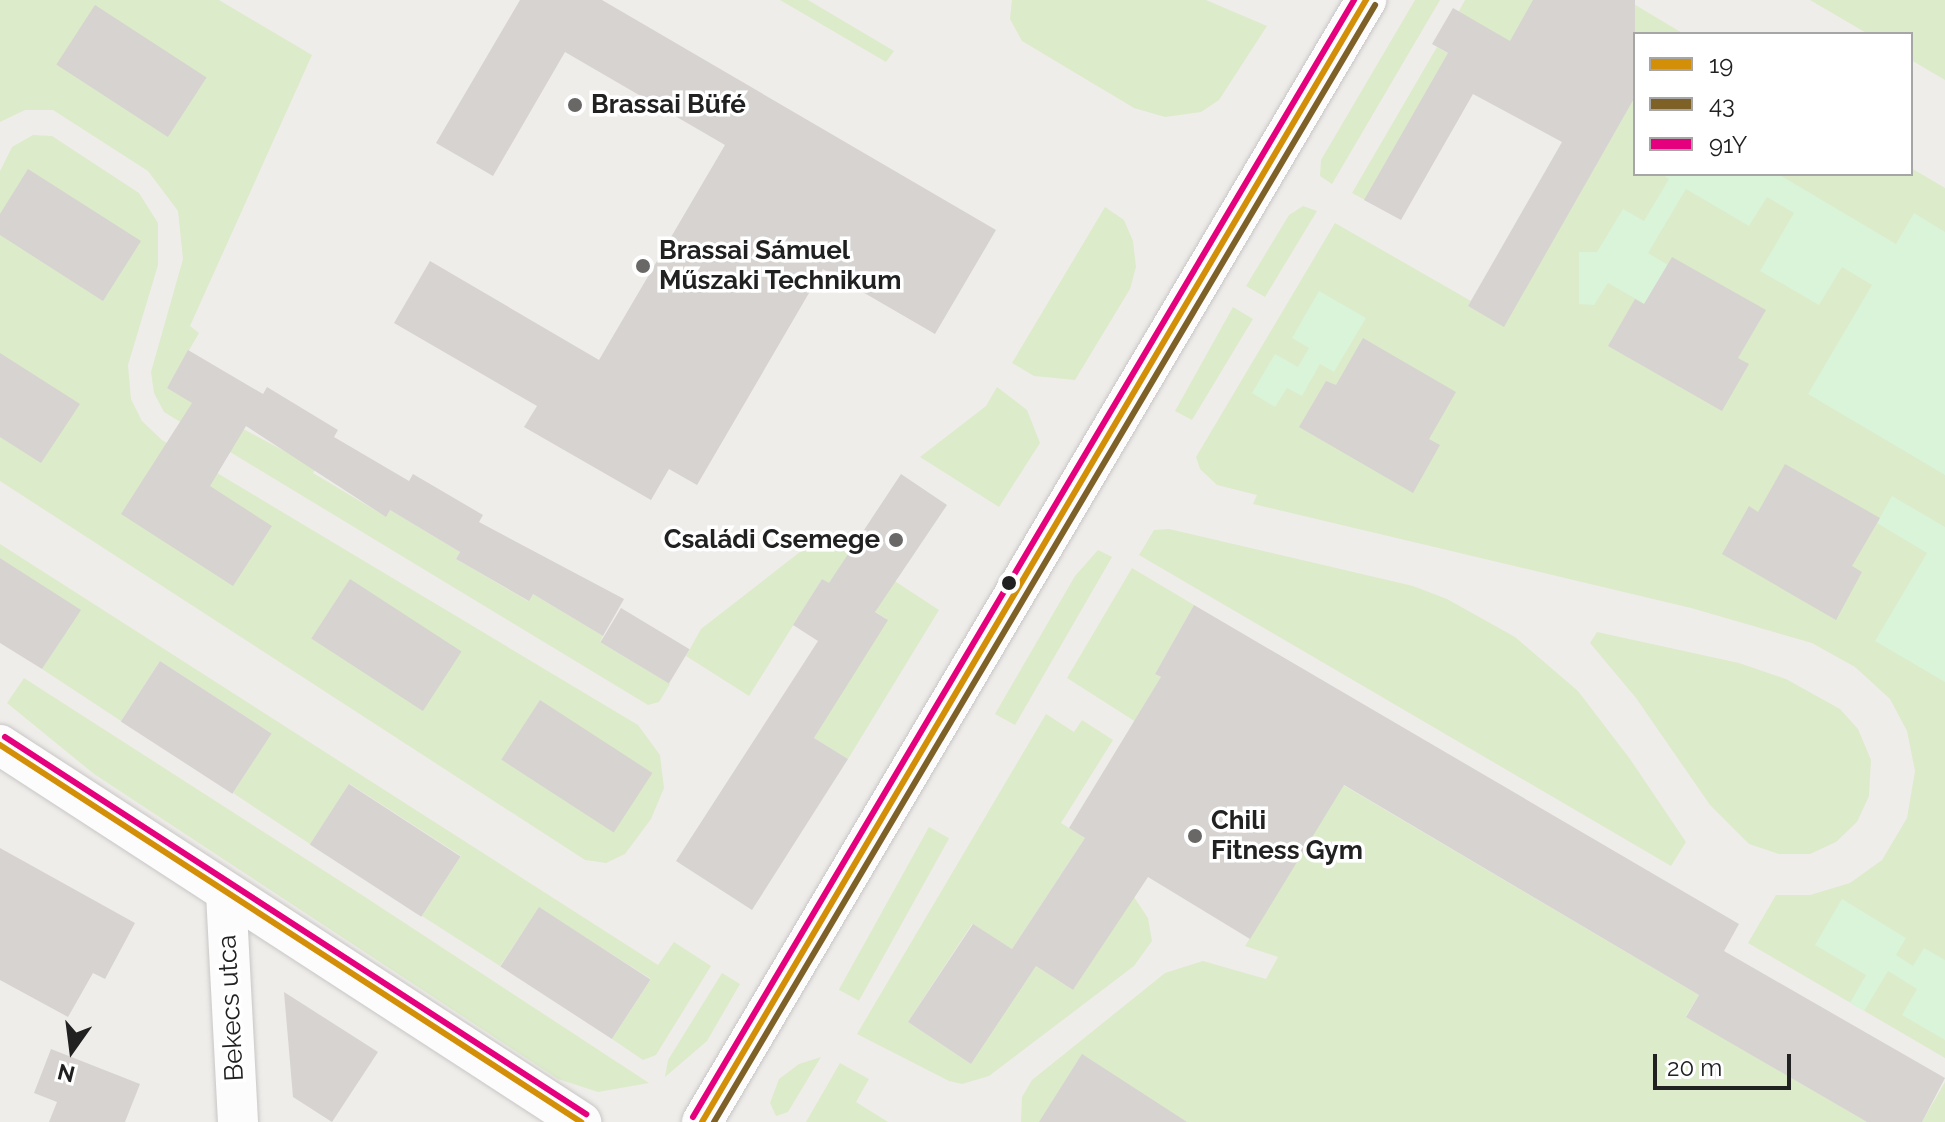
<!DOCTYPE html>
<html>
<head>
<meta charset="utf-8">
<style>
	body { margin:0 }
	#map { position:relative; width:1945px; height:1122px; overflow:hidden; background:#efedea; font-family:Raleway,sans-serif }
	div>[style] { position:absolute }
	.grass>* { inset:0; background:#dcebca; transform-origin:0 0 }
	.park>* { inset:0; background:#d9f4d9 }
	.building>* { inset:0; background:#d6d3d1; transform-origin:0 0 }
	.roads { filter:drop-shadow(0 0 2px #c8c7c6) drop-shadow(0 0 2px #c8c7c6) }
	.minor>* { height:40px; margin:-20px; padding:0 20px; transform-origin:20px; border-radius:20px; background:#fdfcfc }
	.bus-1>* { height:6px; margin:-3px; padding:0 3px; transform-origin:3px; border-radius:3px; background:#d38f07 }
	.bus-2>* { height:6px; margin:-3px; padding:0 3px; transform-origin:3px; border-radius:3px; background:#7e6127 }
	.bus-3>* { height:6px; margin:-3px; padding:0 3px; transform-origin:3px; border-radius:3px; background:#e5007d }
	.dots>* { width:22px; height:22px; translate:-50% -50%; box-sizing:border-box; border:4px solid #fff; border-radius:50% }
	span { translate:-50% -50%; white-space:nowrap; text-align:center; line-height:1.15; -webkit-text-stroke:7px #fff; paint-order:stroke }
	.poi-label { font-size:26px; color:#212121; font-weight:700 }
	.left { translate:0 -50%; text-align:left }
	.right { translate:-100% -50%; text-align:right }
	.street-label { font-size:26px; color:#212121 }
	.legend { position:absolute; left:1633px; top:32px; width:280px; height:144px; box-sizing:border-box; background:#fff; border:2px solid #a6a6a6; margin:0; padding:10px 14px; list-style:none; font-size:24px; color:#212121 }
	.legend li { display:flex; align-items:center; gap:16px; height:40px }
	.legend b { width:40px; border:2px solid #a6a6a6 }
	.north { position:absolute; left:32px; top:1010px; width:80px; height:80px; -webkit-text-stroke:6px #fff; paint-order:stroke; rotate:194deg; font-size:22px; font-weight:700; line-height:32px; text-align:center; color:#212121 }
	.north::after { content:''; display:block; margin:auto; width:28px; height:36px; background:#212121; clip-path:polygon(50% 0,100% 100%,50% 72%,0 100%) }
	.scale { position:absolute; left:1653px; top:1054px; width:138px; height:36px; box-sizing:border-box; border:4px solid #212121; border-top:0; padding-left:10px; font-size:24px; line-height:28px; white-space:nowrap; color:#212121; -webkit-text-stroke:6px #fff; paint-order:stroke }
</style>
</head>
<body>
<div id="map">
	<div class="grass">
		<div style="clip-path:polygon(0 0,219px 0,312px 55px,190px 326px,199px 333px,167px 388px,316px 468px,313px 473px,385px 516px,390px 510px,460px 552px,456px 559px,528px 601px,533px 594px,603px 636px,600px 642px,670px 684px,659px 702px,648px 705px,164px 412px,154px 393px,151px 372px,183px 259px,178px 211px,148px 171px,53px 110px,25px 110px,0 122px)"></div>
		<div style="clip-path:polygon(780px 0,808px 0,894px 51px,886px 62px)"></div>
		<div style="clip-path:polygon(1012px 0,1206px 0,1267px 26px,1219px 100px,1201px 112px,1165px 117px,1134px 108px,1022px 41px,1010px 19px)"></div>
		<div style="clip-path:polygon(1415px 0,1440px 0,1332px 184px,1320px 176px,1321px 160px)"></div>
		<div style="clip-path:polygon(1465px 0,1627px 0,1684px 34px,1635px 34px,1479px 97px,1475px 90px,1365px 200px,1352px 193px,1437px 47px,1463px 62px,1459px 11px)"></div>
		<div style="clip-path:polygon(1810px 0,1945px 0,1945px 80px,1911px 60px,1911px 34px,1868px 34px)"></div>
		<div style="clip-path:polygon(1635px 97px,1635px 174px,1911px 174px,1911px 168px,1945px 188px,1945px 1058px,1748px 943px,1776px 895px,1810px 895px,1850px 883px,1882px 860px,1907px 818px,1915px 771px,1907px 731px,1890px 699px,1855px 667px,1812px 643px,1691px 608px,1253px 504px,1257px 495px,1217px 485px,1200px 469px,1196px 457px,1335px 223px,1471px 301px,1468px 306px,1504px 326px)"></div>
		<div style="clip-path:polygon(33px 135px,52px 136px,139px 193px,158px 223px,158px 265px,128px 365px,131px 399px,142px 421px,162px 440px,638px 725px,660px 755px,664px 788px,651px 819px,625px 854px,606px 863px,585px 860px,0 481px,0 171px,12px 147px)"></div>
		<div style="clip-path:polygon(1303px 206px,1317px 211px,1265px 297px,1246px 286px,1289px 215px)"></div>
		<div style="clip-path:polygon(1105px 207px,1124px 220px,1133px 241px,1136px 267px,1130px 289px,1075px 380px,1034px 376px,1012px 363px)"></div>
		<div style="clip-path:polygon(1233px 307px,1253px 319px,1192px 420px,1175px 411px)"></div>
		<div style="clip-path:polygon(997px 387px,1027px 410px,1040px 443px,999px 507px,920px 457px,986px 406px)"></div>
		<div style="clip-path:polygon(1169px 529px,1413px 586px,1447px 599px,1515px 637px,1578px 691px,1630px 759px,1686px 842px,1671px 866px,1139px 555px,1154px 530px)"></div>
		<div style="clip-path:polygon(823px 534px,939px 610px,848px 759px,814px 738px,887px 619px,822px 579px,749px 696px,686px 656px,701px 629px)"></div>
		<div style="clip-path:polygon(0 544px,658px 965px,674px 942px,711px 966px,656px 1055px,643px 1060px,612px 1039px,651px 979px,539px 908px,500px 966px,422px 916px,461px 856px,350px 784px,310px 844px,233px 793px,271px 733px,160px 661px,121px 721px,42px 669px,80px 610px,0 558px)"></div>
		<div style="clip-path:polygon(1098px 550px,1112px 557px,1015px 725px,995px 714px,1075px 576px)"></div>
		<div style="clip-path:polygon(1132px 568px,1194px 605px,1155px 674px,1699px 995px,1686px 1016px,1867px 1122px,1021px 1122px,1022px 1097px,1032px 1080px,1165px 973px,1203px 961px,1266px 979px,1278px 957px,1245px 946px,1313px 835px,1067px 678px)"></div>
		<div style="clip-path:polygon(1597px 632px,1739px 663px,1786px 679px,1840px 709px,1858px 729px,1871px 760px,1869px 796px,1857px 822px,1836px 842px,1810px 854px,1779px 854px,1749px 844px,1710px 805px,1636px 698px,1590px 643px)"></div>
		<div style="clip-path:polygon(24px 678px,362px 895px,649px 1083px,598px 1092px,558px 1079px,94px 774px,7px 703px)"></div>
		<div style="clip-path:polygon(1046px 714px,1074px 732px,1082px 720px,1113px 740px,1061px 823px,1085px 838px,1012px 949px,972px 924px,908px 1022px,971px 1064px,1036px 966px,1073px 990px,1134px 897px,1148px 918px,1152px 941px,1134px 966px,989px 1076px,962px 1084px,949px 1081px,857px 1034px)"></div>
		<div style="left:929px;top:827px;width:23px;height:186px;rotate:29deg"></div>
		<div style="clip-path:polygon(722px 973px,740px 984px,707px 1041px,665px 1077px,668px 1060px)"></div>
		<div style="clip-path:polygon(821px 1057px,788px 1112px,776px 1116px,770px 1103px,779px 1079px,799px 1064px)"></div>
		<div style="clip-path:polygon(840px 1063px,869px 1079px,856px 1102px,888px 1122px,806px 1122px)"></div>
		<div style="clip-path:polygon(1945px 1082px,1945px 1122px,1922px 1122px)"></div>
	</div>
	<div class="park">
		<div style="clip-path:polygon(1662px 174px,1778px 174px,1896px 244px,1914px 213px,1945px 232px,1945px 475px,1808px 394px,1872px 285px,1842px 267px,1819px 305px,1760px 271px,1794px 213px,1767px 197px,1749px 226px,1686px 189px,1648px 253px,1668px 265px,1645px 304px,1608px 283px,1594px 305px,1579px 304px,1579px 252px,1597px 252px,1623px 209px,1644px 221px,1669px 179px)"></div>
		<div style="clip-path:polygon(1319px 291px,1366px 318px,1334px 372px,1320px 364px,1302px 396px,1287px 388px,1275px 407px,1252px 393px,1275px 354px,1298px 367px,1309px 348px,1292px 338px)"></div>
		<div style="clip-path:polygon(1892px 496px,1945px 527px,1945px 682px,1875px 641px,1927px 553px,1877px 523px)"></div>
		<div style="clip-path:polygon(1842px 899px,1906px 938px,1896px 955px,1913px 966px,1924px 948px,1945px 960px,1945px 1040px,1902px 1015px,1917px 989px,1888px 971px,1864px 1011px,1850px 1003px,1866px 975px,1815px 945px)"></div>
	</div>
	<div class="building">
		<div style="clip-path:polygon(520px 0,602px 0,996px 230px,935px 334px,823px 269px,697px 485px,669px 469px,651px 500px,524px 427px,537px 406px,394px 323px,430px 261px,599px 360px,725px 145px,565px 52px,493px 176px,436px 143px)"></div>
		<div style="clip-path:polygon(1533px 0,1635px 0,1635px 97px,1504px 327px,1468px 306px,1562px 142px,1473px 94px,1401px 220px,1364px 200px,1448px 53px,1432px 44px,1453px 8px,1510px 41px)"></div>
		<div style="left:95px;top:5px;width:133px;height:71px;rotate:33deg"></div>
		<div style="clip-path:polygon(28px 169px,141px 241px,103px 301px,0 235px,0 214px)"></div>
		<div style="clip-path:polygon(1672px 257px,1766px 310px,1738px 358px,1749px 364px,1722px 411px,1608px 346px,1635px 299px,1644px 304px)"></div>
		<div style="clip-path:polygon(1363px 338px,1456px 392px,1429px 439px,1440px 445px,1413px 493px,1299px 427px,1326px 381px,1336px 385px)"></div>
		<div style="clip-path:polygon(188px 350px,263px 394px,267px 387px,338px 430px,334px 437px,409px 481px,413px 474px,483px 515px,479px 522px,624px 599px,603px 636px,533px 594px,529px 601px,456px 559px,460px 552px,390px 510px,386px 517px,246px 426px,210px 486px,272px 526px,233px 586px,121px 514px,192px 403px,167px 388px)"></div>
		<div style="clip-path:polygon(0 353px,80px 404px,41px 463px,0 437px)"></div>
		<div style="clip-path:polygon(1785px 464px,1880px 518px,1852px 566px,1862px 572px,1836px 620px,1722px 554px,1749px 506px,1758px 512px)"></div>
		<div style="clip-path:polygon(901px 474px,947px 505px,875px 612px,888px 620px,814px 738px,848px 759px,752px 910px,676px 861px,818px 641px,793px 625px,822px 579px,829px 583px)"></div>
		<div style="clip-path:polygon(0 558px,81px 610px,42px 669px,0 643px)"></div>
		<div style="left:350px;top:579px;width:133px;height:71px;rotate:33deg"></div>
		<div style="clip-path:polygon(1194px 605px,1739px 924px,1724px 951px,1945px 1078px,1922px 1122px,1867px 1122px,1686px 1017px,1699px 995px,1344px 785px,1250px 939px,1148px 877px,1073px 990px,1036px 966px,971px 1064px,908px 1022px,973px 924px,1012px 949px,1085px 838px,1069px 828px,1161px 677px,1155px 674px)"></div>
		<div style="left:621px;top:608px;width:80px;height:40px;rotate:31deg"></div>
		<div style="left:160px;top:661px;width:133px;height:72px;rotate:33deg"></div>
		<div style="left:540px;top:700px;width:134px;height:71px;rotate:33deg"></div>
		<div style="left:349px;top:784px;width:133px;height:72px;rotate:33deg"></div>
		<div style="clip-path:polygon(0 848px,135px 923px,105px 979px,93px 973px,68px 1017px,0 980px)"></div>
		<div style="left:539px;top:907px;width:133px;height:71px;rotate:33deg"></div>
		<div style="clip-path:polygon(284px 992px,378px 1052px,332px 1122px,293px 1097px)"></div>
		<div style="clip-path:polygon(51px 1049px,140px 1084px,125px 1122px,49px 1122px,57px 1102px,34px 1093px)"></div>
		<div style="clip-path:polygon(1082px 1054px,1187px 1122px,1039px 1122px)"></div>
	</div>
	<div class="roads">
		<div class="minor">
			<div style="left:0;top:745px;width:693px;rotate:32.98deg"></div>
			<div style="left:226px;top:893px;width:229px;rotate:87deg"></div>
			<div style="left:702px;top:1122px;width:1304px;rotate:-59.38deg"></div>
		</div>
	</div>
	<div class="bus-1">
		<div style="left:0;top:745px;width:693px;rotate:32.98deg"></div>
		<div style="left:702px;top:1122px;width:1304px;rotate:-59.38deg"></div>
	</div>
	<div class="bus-2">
		<div style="left:714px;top:1122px;width:1298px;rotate:-59.38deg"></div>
	</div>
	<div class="bus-3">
		<div style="left:5px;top:737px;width:693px;rotate:32.98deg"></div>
		<div style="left:693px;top:1117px;width:1298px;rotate:-59.38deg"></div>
	</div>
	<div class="dots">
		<div style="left:575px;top:105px;background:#696867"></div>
		<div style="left:643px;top:266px;background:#696867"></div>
		<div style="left:896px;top:540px;background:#696867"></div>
		<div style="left:1009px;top:583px;background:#212121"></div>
		<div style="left:1195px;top:836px;background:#696867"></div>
	</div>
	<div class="poi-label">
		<span class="left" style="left:591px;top:105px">Brassai Büfé</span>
		<span class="left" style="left:659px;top:266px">Brassai Sámuel<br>Műszaki Technikum</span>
		<span class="right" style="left:880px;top:540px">Családi Csemege</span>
		<span class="left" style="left:1211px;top:836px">Chili<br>Fitness Gym</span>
	</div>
	<div class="street-label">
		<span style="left:231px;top:1008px;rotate:-93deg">Bekecs utca</span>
	</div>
	<ul class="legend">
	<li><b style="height:10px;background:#d38f07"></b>19</li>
	<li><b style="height:10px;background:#7e6127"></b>43</li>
	<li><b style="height:10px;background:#e5007d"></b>91Y</li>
	</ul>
	<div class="north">N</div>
	<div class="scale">20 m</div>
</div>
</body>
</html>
